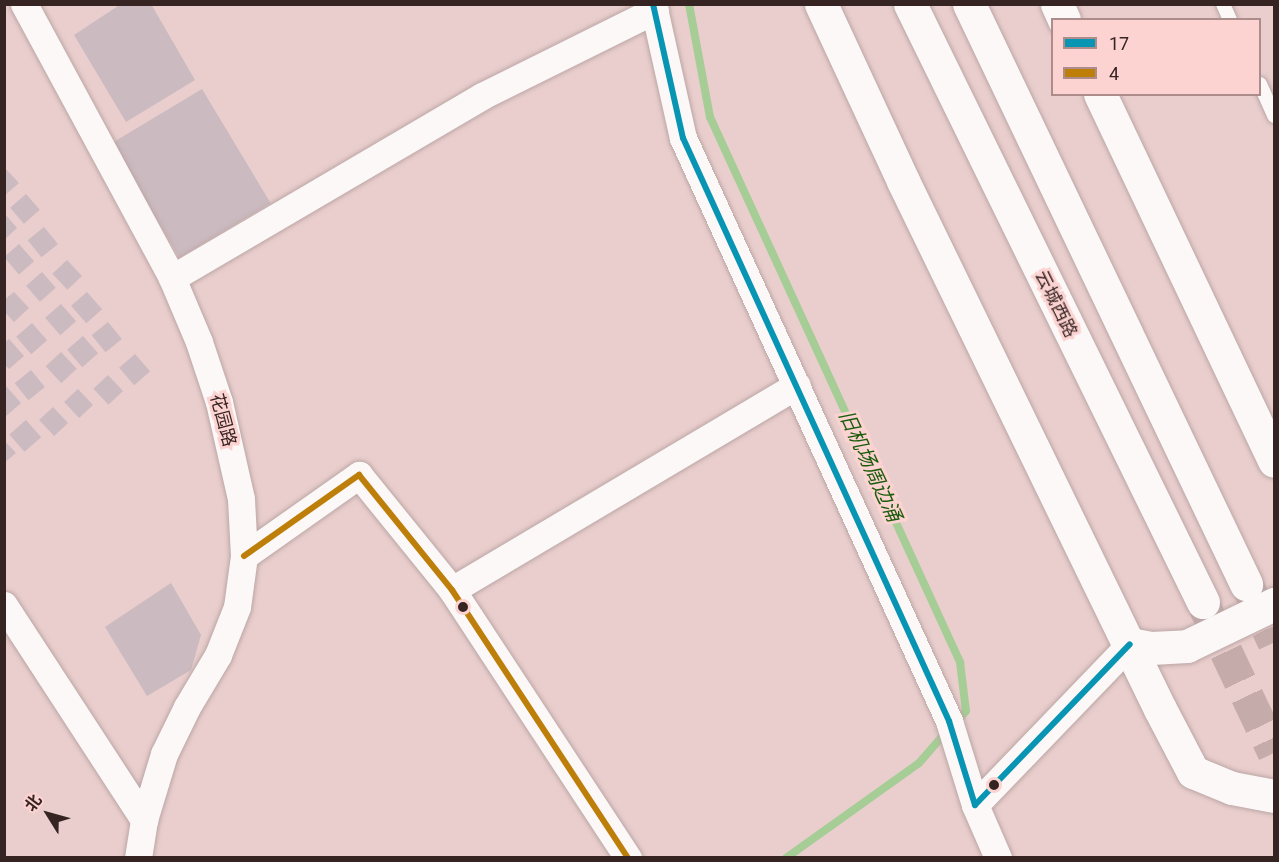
<!DOCTYPE html>
<html>
<head>
<meta charset="utf-8">
<style>
	body { margin:0 }
	#map { position:relative; width:1279px; height:862px; overflow:hidden; background:#e9cecd; font-family:Roboto,"Noto Sans SC",sans-serif }
	div>[style] { position:absolute }
	.stream>* { height:8px; margin:-4px; padding:0 4px; transform-origin:4px; border-radius:4px; background:#a5cd95 }
	.building>* { inset:0; background:#cbbac0; transform-origin:0 0 }
	.primary-tunnel>* { height:33px; margin-top:-16.5px; transform-origin:0; background:repeating-linear-gradient(90deg,#c5acab 0 33px,transparent 0 49px) }
	.roads { filter:drop-shadow(0 0 2px #bba6a5) drop-shadow(0 0 2px #bba6a5) }
	.service>* { height:14px; margin:-7px; padding:0 7px; transform-origin:7px; border-radius:7px; background:#fcf8f8 }
	.minor>* { height:27px; margin:-13.5px; padding:0 13.5px; transform-origin:13.5px; border-radius:13.5px; background:#fcf8f8 }
	.secondary>* { height:33px; margin:-16.5px; padding:0 16.5px; transform-origin:16.5px; border-radius:16.5px; background:#fcf8f8 }
	.primary>* { height:33px; margin:-16.5px; padding:0 16.5px; transform-origin:16.5px; border-radius:16.5px; background:#fcf8f8 }
	.bus-1>* { height:6px; margin:-3px; padding:0 3px; transform-origin:3px; border-radius:3px; background:#0895b4 }
	.bus-2>* { height:6px; margin:-3px; padding:0 3px; transform-origin:3px; border-radius:3px; background:#bd7f0a }
	.dots>* { width:16px; height:16px; translate:-50% -50%; box-sizing:border-box; border:3px solid #fcd3d1; border-radius:50% }
	span { translate:-50% -50%; white-space:nowrap; text-align:center; line-height:1.15; -webkit-text-stroke:6px #fcd3d1; paint-order:stroke }
	.street-label { font-size:18px; color:#362423 }
	.water-label { font-size:20px; color:#195c0b; font-style:italic }
	.frame { position:absolute; inset:0; border:6px solid #362423; pointer-events:none }
	.legend { position:absolute; left:1051px; top:18px; width:210px; height:78px; box-sizing:border-box; background:#fcd3d1; border:2px solid #ad8d8b; margin:0; padding:8px 10px; list-style:none; font-size:18px; color:#362423 }
	.legend li { display:flex; align-items:center; gap:12px; height:30px }
	.legend b { width:30px; border:2px solid #ad8d8b }
	.north { position:absolute; left:18px; top:784px; width:60px; height:60px; -webkit-text-stroke:4px #fcd3d1; paint-order:stroke; rotate:307deg; font-size:16px; font-weight:700; line-height:24px; text-align:center; color:#362423 }
	.north::after { content:''; display:block; margin:auto; width:21px; height:27px; background:#362423; clip-path:polygon(50% 0,100% 100%,50% 72%,0 100%) }
</style>
</head>
<body>
<div id="map">
	<div class="stream">
		<div style="left:689px;top:4px;width:115px;rotate:79.5deg"></div>
		<div style="left:710px;top:117px;width:600px;rotate:65.36deg"></div>
		<div style="left:960px;top:662px;width:49px;rotate:83deg"></div>
		<div style="left:966px;top:711px;width:15px;rotate:132deg"></div>
		<div style="left:786px;top:858px;width:163px;rotate:-35.5deg"></div>
		<div style="left:919px;top:763px;width:40px;rotate:-49deg"></div>
	</div>
	<div class="building">
		<div style="clip-path:polygon(121px 4px,151px 4px,195px 80px,126px 122px,74px 35px)"></div>
		<div style="left:202px;top:89px;width:133px;height:106px;rotate:59deg"></div>
		<div style="clip-path:polygon(4px 167px,19px 183px,4px 196px)"></div>
		<div style="left:26px;top:194px;width:21px;height:21px;rotate:49deg"></div>
		<div style="clip-path:polygon(5px 214px,17px 228px,5px 239px)"></div>
		<div style="left:44px;top:227px;width:22px;height:21px;rotate:51deg"></div>
		<div style="left:19px;top:244px;width:23px;height:20px;rotate:49deg"></div>
		<div style="left:67px;top:260px;width:22px;height:20px;rotate:47deg"></div>
		<div style="left:42px;top:272px;width:21px;height:21px;rotate:49deg"></div>
		<div style="clip-path:polygon(14px 292px,29px 308px,14px 322px,4px 311px,4px 300px)"></div>
		<div style="left:87px;top:292px;width:23px;height:21px;rotate:49deg"></div>
		<div style="left:61px;top:304px;width:23px;height:21px;rotate:49deg"></div>
		<div style="left:108px;top:322px;width:22px;height:21px;rotate:51deg"></div>
		<div style="left:32px;top:323px;width:23px;height:21px;rotate:49deg"></div>
		<div style="left:83px;top:336px;width:23px;height:21px;rotate:49deg"></div>
		<div style="clip-path:polygon(9px 339px,24px 356px,9px 369px,4px 364px,4px 343px)"></div>
		<div style="left:61px;top:352px;width:23px;height:21px;rotate:47deg"></div>
		<div style="left:135px;top:354px;width:23px;height:21px;rotate:49deg"></div>
		<div style="left:31px;top:370px;width:22px;height:21px;rotate:51deg"></div>
		<div style="left:108px;top:375px;width:22px;height:20px;rotate:47deg"></div>
		<div style="clip-path:polygon(6px 386px,21px 403px,6px 416px,4px 388px)"></div>
		<div style="left:78px;top:389px;width:22px;height:19px;rotate:47deg"></div>
		<div style="left:53px;top:407px;width:22px;height:19px;rotate:47deg"></div>
		<div style="left:26px;top:420px;width:23px;height:22px;rotate:49deg"></div>
		<div style="clip-path:polygon(4px 440px,16px 453px,4px 463px)"></div>
		<div style="clip-path:polygon(171px 583px,201px 635px,191px 670px,147px 696px,105px 627px)"></div>
	</div>
	<div class="primary-tunnel">
		<div style="left:1247px;top:584px;width:64px;rotate:65deg"></div>
		<div style="left:1205px;top:607px;width:161px;rotate:64.6deg"></div>
	</div>
	<div class="roads">
		<div class="service">
			<div style="left:1223px;top:4px;width:17px;rotate:66deg"></div>
			<div style="left:1260px;top:84px;width:35px;rotate:66deg"></div>
		</div>
		<div class="minor">
			<div style="left:24px;top:4px;width:311px;rotate:61.6deg"></div>
			<div style="left:172px;top:278px;width:69px;rotate:67.1deg"></div>
			<div style="left:199px;top:342px;width:63px;rotate:71.6deg"></div>
			<div style="left:219px;top:402px;width:99px;rotate:77.2deg"></div>
			<div style="left:241px;top:499px;width:57px;rotate:87deg"></div>
			<div style="left:244px;top:556px;width:51px;rotate:97.8deg"></div>
			<div style="left:237px;top:607px;width:52px;rotate:111.6deg"></div>
			<div style="left:218px;top:655px;width:61px;rotate:120.8deg"></div>
			<div style="left:187px;top:707px;width:52px;rotate:116.1deg"></div>
			<div style="left:164px;top:754px;width:69px;rotate:106.9deg"></div>
			<div style="left:144px;top:820px;width:38px;rotate:99deg"></div>
			<div style="left:653px;top:4px;width:137px;rotate:77.4deg"></div>
			<div style="left:683px;top:138px;width:641px;rotate:65.47deg"></div>
			<div style="left:949px;top:721px;width:88px;rotate:72.8deg"></div>
			<div style="left:975px;top:805px;width:223px;rotate:-46.1deg"></div>
			<div style="left:172px;top:278px;width:359px;rotate:-30.4deg"></div>
			<div style="left:482px;top:96px;width:193px;rotate:-26.4deg"></div>
			<div style="left:244px;top:556px;width:141px;rotate:-35.2deg"></div>
			<div style="left:359px;top:475px;width:148px;rotate:51deg"></div>
			<div style="left:452px;top:590px;width:321px;rotate:56.7deg"></div>
			<div style="left:452px;top:590px;width:401px;rotate:-30.7deg"></div>
			<div style="left:4px;top:605px;width:257px;rotate:56.9deg"></div>
			<div style="left:975px;top:805px;width:58px;rotate:66.5deg"></div>
		</div>
		<div class="secondary">
			<div style="left:821px;top:4px;width:195px;rotate:65.1deg"></div>
			<div style="left:903px;top:181px;width:587px;rotate:64.05deg"></div>
			<div style="left:1160px;top:709px;width:71px;rotate:62.4deg"></div>
			<div style="left:1193px;top:772px;width:42px;rotate:22.3deg"></div>
			<div style="left:1232px;top:788px;width:43px;rotate:10.8deg"></div>
			<div style="left:1057px;top:4px;width:17px;rotate:66deg"></div>
			<div style="left:1100px;top:94px;width:406px;rotate:64.6deg"></div>
			<div style="left:1130px;top:644px;width:21px;rotate:11deg"></div>
			<div style="left:1151px;top:648px;width:36px;rotate:-3deg"></div>
			<div style="left:1187px;top:646px;width:97px;rotate:-25.8deg"></div>
		</div>
		<div class="primary">
			<div style="left:910px;top:4px;width:666px;rotate:63.9deg"></div>
			<div style="left:969px;top:4px;width:643px;rotate:64.47deg"></div>
		</div>
	</div>
	<div class="bus-1">
		<div style="left:653px;top:4px;width:137px;rotate:77.4deg"></div>
		<div style="left:683px;top:138px;width:641px;rotate:65.47deg"></div>
		<div style="left:949px;top:721px;width:88px;rotate:72.8deg"></div>
		<div style="left:975px;top:805px;width:223px;rotate:-46.1deg"></div>
	</div>
	<div class="bus-2">
		<div style="left:244px;top:556px;width:141px;rotate:-35.2deg"></div>
		<div style="left:359px;top:475px;width:148px;rotate:51deg"></div>
		<div style="left:452px;top:590px;width:321px;rotate:56.7deg"></div>
	</div>
	<div class="dots">
		<div style="left:463px;top:607px;background:#362423"></div>
		<div style="left:994px;top:785px;background:#362423"></div>
	</div>
	<div class="street-label">
		<span style="left:1056px;top:304px;rotate:64deg">云城西路</span>
		<span style="left:223px;top:420px;rotate:75deg">花园路</span>
	</div>
	<div class="water-label">
		<span style="left:870px;top:466px;rotate:65deg">旧机场周边涌</span>
	</div>
	<div class="frame"></div>
	<ul class="legend">
	<li><b style="height:8px;background:#0895b4"></b>17</li>
	<li><b style="height:8px;background:#bd7f0a"></b>4</li>
	</ul>
	<div class="north">北</div>
</div>
</body>
</html>
